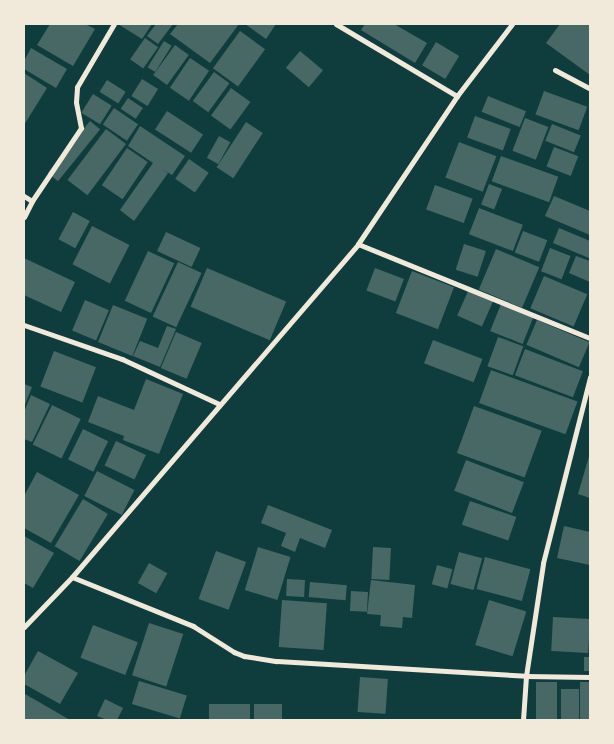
<!DOCTYPE html>
<html>
<head>
<meta charset="utf-8">
<style>
	body { margin:0 }
	#map { position:relative; width:614px; height:744px; overflow:hidden; background:#0f3d3e; font-family:Arial,sans-serif }
	div>[style] { position:absolute }
	.building>* { inset:0; background:#486865; transform-origin:0 0 }
	.minor>* { height:5px; margin:-2.5px; padding:0 2.5px; transform-origin:2.5px; border-radius:2.5px; background:#f1e9da }
	span { translate:-50% -50%; white-space:nowrap; text-align:center; line-height:1.15; -webkit-text-stroke:4.5px #f1e9da; paint-order:stroke }
	.frame { position:absolute; inset:0; border:25px solid #f1e9da; pointer-events:none }
</style>
</head>
<body>
<div id="map">
	<div class="building">
		<div style="clip-path:polygon(50px 24px,85px 24px,95px 29px,73px 66px,37px 45px)"></div>
		<div style="clip-path:polygon(118px 24px,152px 24px,142px 39px)"></div>
		<div style="clip-path:polygon(156px 24px,173px 24px,158px 44px,147px 36px)"></div>
		<div style="clip-path:polygon(178px 24px,239px 24px,210px 63px,170px 34px)"></div>
		<div style="clip-path:polygon(245px 24px,276px 24px,266px 39px)"></div>
		<div style="clip-path:polygon(365px 24px,394px 24px,427px 43px,415px 63px,361px 30px)"></div>
		<div style="clip-path:polygon(560px 24px,590px 24px,590px 75px,546px 43px)"></div>
		<div style="left:240px;top:31px;width:31px;height:46px;rotate:36deg"></div>
		<div style="left:145px;top:38px;width:16px;height:26px;rotate:35deg"></div>
		<div style="left:164px;top:41px;width:9px;height:31px;rotate:32deg"></div>
		<div style="left:436px;top:42px;width:27px;height:27px;rotate:31deg"></div>
		<div style="left:175px;top:45px;width:17px;height:37px;rotate:36deg"></div>
		<div style="clip-path:polygon(31px 48px,67px 69px,56px 88px,24px 69px,24px 61px)"></div>
		<div style="left:300px;top:51px;width:30px;height:22px;rotate:40deg"></div>
		<div style="left:190px;top:58px;width:23px;height:36px;rotate:34deg"></div>
		<div style="left:214px;top:72px;width:19px;height:36px;rotate:36deg"></div>
		<div style="clip-path:polygon(24px 73px,47px 88px,24px 125px)"></div>
		<div style="left:142px;top:79px;width:19px;height:20px;rotate:32deg"></div>
		<div style="left:107px;top:80px;width:22px;height:14px;rotate:32deg"></div>
		<div style="left:231px;top:88px;width:24px;height:34px;rotate:36deg"></div>
		<div style="left:544px;top:91px;width:46px;height:25px;rotate:20deg"></div>
		<div style="left:93px;top:94px;width:22px;height:22px;rotate:32deg"></div>
		<div style="left:488px;top:96px;width:41px;height:17px;rotate:22deg"></div>
		<div style="left:128px;top:98px;width:18px;height:13px;rotate:34deg"></div>
		<div style="left:114px;top:108px;width:29px;height:20px;rotate:34deg"></div>
		<div style="left:167px;top:111px;width:43px;height:22px;rotate:33deg"></div>
		<div style="left:475px;top:116px;width:38px;height:23px;rotate:20deg"></div>
		<div style="left:525px;top:118px;width:25px;height:35px;rotate:21deg"></div>
		<div style="left:90px;top:121px;width:13px;height:67px;rotate:39deg"></div>
		<div style="left:246px;top:122px;width:20px;height:54px;rotate:33deg"></div>
		<div style="left:552px;top:124px;width:31px;height:18px;rotate:22deg"></div>
		<div style="clip-path:polygon(140px 126px,185px 156px,172px 175px,162px 169px,168px 173px,134px 221px,120px 210px,153px 163px,128px 146px)"></div>
		<div style="left:106px;top:129px;width:25px;height:64px;rotate:37deg"></div>
		<div style="left:219px;top:136px;width:13px;height:25px;rotate:29deg"></div>
		<div style="left:459px;top:142px;width:40px;height:38px;rotate:21deg"></div>
		<div style="left:554px;top:147px;width:26px;height:21px;rotate:21deg"></div>
		<div style="left:127px;top:148px;width:25px;height:45px;rotate:34deg"></div>
		<div style="left:501px;top:156px;width:61px;height:27px;rotate:20deg"></div>
		<div style="left:189px;top:159px;width:24px;height:24px;rotate:35deg"></div>
		<div style="left:489px;top:184px;width:14px;height:22px;rotate:21deg"></div>
		<div style="left:435px;top:185px;width:40px;height:26px;rotate:20deg"></div>
		<div style="clip-path:polygon(554px 196px,590px 211px,590px 235px,545px 216px)"></div>
		<div style="left:479px;top:208px;width:47px;height:28px;rotate:21deg"></div>
		<div style="left:73px;top:212px;width:19px;height:31px;rotate:28deg"></div>
		<div style="left:92px;top:226px;width:42px;height:43px;rotate:27deg"></div>
		<div style="clip-path:polygon(559px 228px,590px 241px,589px 258px,553px 243px)"></div>
		<div style="left:523px;top:231px;width:26px;height:23px;rotate:21deg"></div>
		<div style="left:166px;top:232px;width:38px;height:21px;rotate:25deg"></div>
		<div style="left:464px;top:244px;width:23px;height:27px;rotate:18deg"></div>
		<div style="left:550px;top:248px;width:22px;height:25px;rotate:21deg"></div>
		<div style="left:496px;top:249px;width:47px;height:44px;rotate:23deg"></div>
		<div style="left:148px;top:251px;width:29px;height:55px;rotate:25deg"></div>
		<div style="clip-path:polygon(576px 256px,590px 261px,590px 282px,569px 273px)"></div>
		<div style="clip-path:polygon(24px 258px,75px 282px,61px 312px,24px 295px)"></div>
		<div style="left:178px;top:262px;width:26px;height:60px;rotate:25deg"></div>
		<div style="left:207px;top:268px;width:86px;height:42px;rotate:23deg"></div>
		<div style="left:375px;top:268px;width:31px;height:24px;rotate:21deg"></div>
		<div style="left:412px;top:271px;width:45px;height:45px;rotate:21deg"></div>
		<div style="left:544px;top:276px;width:47px;height:35px;rotate:23deg"></div>
		<div style="left:469px;top:289px;width:27px;height:29px;rotate:24deg"></div>
		<div style="left:85px;top:300px;width:26px;height:33px;rotate:23deg"></div>
		<div style="left:501px;top:304px;width:35px;height:29px;rotate:22deg"></div>
		<div style="left:113px;top:305px;width:37px;height:40px;rotate:22deg"></div>
		<div style="left:537px;top:320px;width:57px;height:27px;rotate:23deg"></div>
		<div style="clip-path:polygon(167px 326px,176px 329px,160px 367px,133px 356px,140px 341px,158px 348px)"></div>
		<div style="left:176px;top:332px;width:28px;height:39px;rotate:23deg"></div>
		<div style="left:498px;top:337px;width:27px;height:31px;rotate:20deg"></div>
		<div style="left:433px;top:340px;width:53px;height:25px;rotate:21deg"></div>
		<div style="left:525px;top:349px;width:62px;height:28px;rotate:21deg"></div>
		<div style="left:54px;top:351px;width:45px;height:38px;rotate:21deg"></div>
		<div style="left:491px;top:370px;width:92px;height:35px;rotate:20deg"></div>
		<div style="clip-path:polygon(146px 379px,183px 394px,159px 454px,123px 440px,124px 436px,88px 422px,98px 396px,134px 410px)"></div>
		<div style="clip-path:polygon(24px 384px,32px 387px,24px 407px)"></div>
		<div style="clip-path:polygon(31px 395px,50px 404px,32px 442px,24px 439px,24px 412px)"></div>
		<div style="left:52px;top:405px;width:32px;height:44px;rotate:26deg"></div>
		<div style="left:474px;top:406px;width:72px;height:50px;rotate:20deg"></div>
		<div style="left:83px;top:429px;width:28px;height:34px;rotate:26deg"></div>
		<div style="left:116px;top:441px;width:33px;height:27px;rotate:25deg"></div>
		<div style="clip-path:polygon(590px 453px,590px 498px,578px 494px)"></div>
		<div style="left:466px;top:460px;width:62px;height:33px;rotate:21deg"></div>
		<div style="left:97px;top:471px;width:42px;height:28px;rotate:27deg"></div>
		<div style="clip-path:polygon(37px 472px,79px 495px,51px 543px,24px 528px,24px 496px)"></div>
		<div style="left:83px;top:499px;width:29px;height:55px;rotate:31deg"></div>
		<div style="left:470px;top:501px;width:49px;height:25px;rotate:19deg"></div>
		<div style="clip-path:polygon(268px 505px,332px 530px,325px 548px,300px 538px,295px 552px,281px 546px,286px 533px,261px 523px)"></div>
		<div style="clip-path:polygon(564px 526px,590px 532px,590px 565px,557px 558px)"></div>
		<div style="clip-path:polygon(24px 536px,54px 553px,33px 588px,24px 583px)"></div>
		<div style="left:258px;top:547px;width:34px;height:45px;rotate:17deg"></div>
		<div style="left:373px;top:547px;width:18px;height:32px;rotate:3deg"></div>
		<div style="left:216px;top:551px;width:32px;height:51px;rotate:20deg"></div>
		<div style="left:459px;top:552px;width:24px;height:33px;rotate:15deg"></div>
		<div style="left:485px;top:557px;width:47px;height:33px;rotate:15deg"></div>
		<div style="left:149px;top:563px;width:21px;height:23px;rotate:29deg"></div>
		<div style="left:437px;top:565px;width:16px;height:20px;rotate:15deg"></div>
		<div style="left:287px;top:579px;width:18px;height:17px;rotate:3deg"></div>
		<div style="clip-path:polygon(371px 580px,415px 585px,412px 618px,403px 617px,402px 628px,380px 626px,381px 615px,367px 614px)"></div>
		<div style="left:310px;top:582px;width:37px;height:15px;rotate:5deg"></div>
		<div style="left:351px;top:591px;width:17px;height:20px;rotate:3deg"></div>
		<div style="left:282px;top:600px;width:45px;height:47px;rotate:4deg"></div>
		<div style="left:489px;top:600px;width:39px;height:47px;rotate:17deg"></div>
		<div style="left:553px;top:617px;width:37px;height:34px;rotate:3deg"></div>
		<div style="left:149px;top:623px;width:36px;height:55px;rotate:18deg"></div>
		<div style="left:93px;top:625px;width:48px;height:35px;rotate:21deg"></div>
		<div style="clip-path:polygon(38px 651px,78px 673px,60px 704px,24px 684px,24px 676px)"></div>
		<div style="left:584px;top:657px;width:6px;height:14px"></div>
		<div style="left:360px;top:677px;width:28px;height:35px;rotate:4deg"></div>
		<div style="left:139px;top:681px;width:50px;height:24px;rotate:17deg"></div>
		<div style="left:536px;top:682px;width:21px;height:38px"></div>
		<div style="left:580px;top:682px;width:10px;height:38px"></div>
		<div style="left:561px;top:689px;width:18px;height:31px"></div>
		<div style="clip-path:polygon(25px 694px,70px 720px,24px 720px)"></div>
		<div style="clip-path:polygon(105px 699px,123px 708px,117px 720px,107px 720px,97px 716px)"></div>
		<div style="left:250px;top:704px;width:16px;height:41px;rotate:90deg"></div>
		<div style="left:254px;top:704px;width:28px;height:16px"></div>
	</div>
	<div class="minor">
		<div style="left:336px;top:24px;width:141px;rotate:30.8deg"></div>
		<div style="left:555px;top:70px;width:40px;rotate:28deg"></div>
		<div style="left:24px;top:196px;width:9px;rotate:32deg"></div>
		<div style="left:24px;top:217px;width:18px;rotate:-63deg"></div>
		<div style="left:32px;top:201px;width:88px;rotate:-56.1deg"></div>
		<div style="left:81px;top:128px;width:26px;rotate:-101deg"></div>
		<div style="left:76px;top:102px;width:15px;rotate:-86deg"></div>
		<div style="left:77px;top:87px;width:73px;rotate:-59.6deg"></div>
		<div style="left:358px;top:244px;width:250px;rotate:22.1deg"></div>
		<div style="left:24px;top:325px;width:104px;rotate:19.1deg"></div>
		<div style="left:122px;top:359px;width:107px;rotate:24.9deg"></div>
		<div style="left:72px;top:577px;width:131px;rotate:22deg"></div>
		<div style="left:193px;top:626px;width:49px;rotate:32.4deg"></div>
		<div style="left:234px;top:652px;width:11px;rotate:22deg"></div>
		<div style="left:244px;top:656px;width:33px;rotate:9deg"></div>
		<div style="left:277px;top:661px;width:249px;rotate:3.4deg"></div>
		<div style="left:526px;top:676px;width:64px;rotate:0.9deg"></div>
		<div style="left:24px;top:627px;width:69px;rotate:-46.2deg"></div>
		<div style="left:72px;top:577px;width:439px;rotate:-49.3deg"></div>
		<div style="left:358px;top:244px;width:178px;rotate:-56.2deg"></div>
		<div style="left:457px;top:96px;width:91px;rotate:-52.6deg"></div>
		<div style="left:523px;top:720px;width:44px;rotate:-86.1deg"></div>
		<div style="left:526px;top:676px;width:114px;rotate:-81.4deg"></div>
		<div style="left:543px;top:563px;width:192px;rotate:-75.8deg"></div>
	</div>
	<div class="frame"></div>
</div>
</body>
</html>
